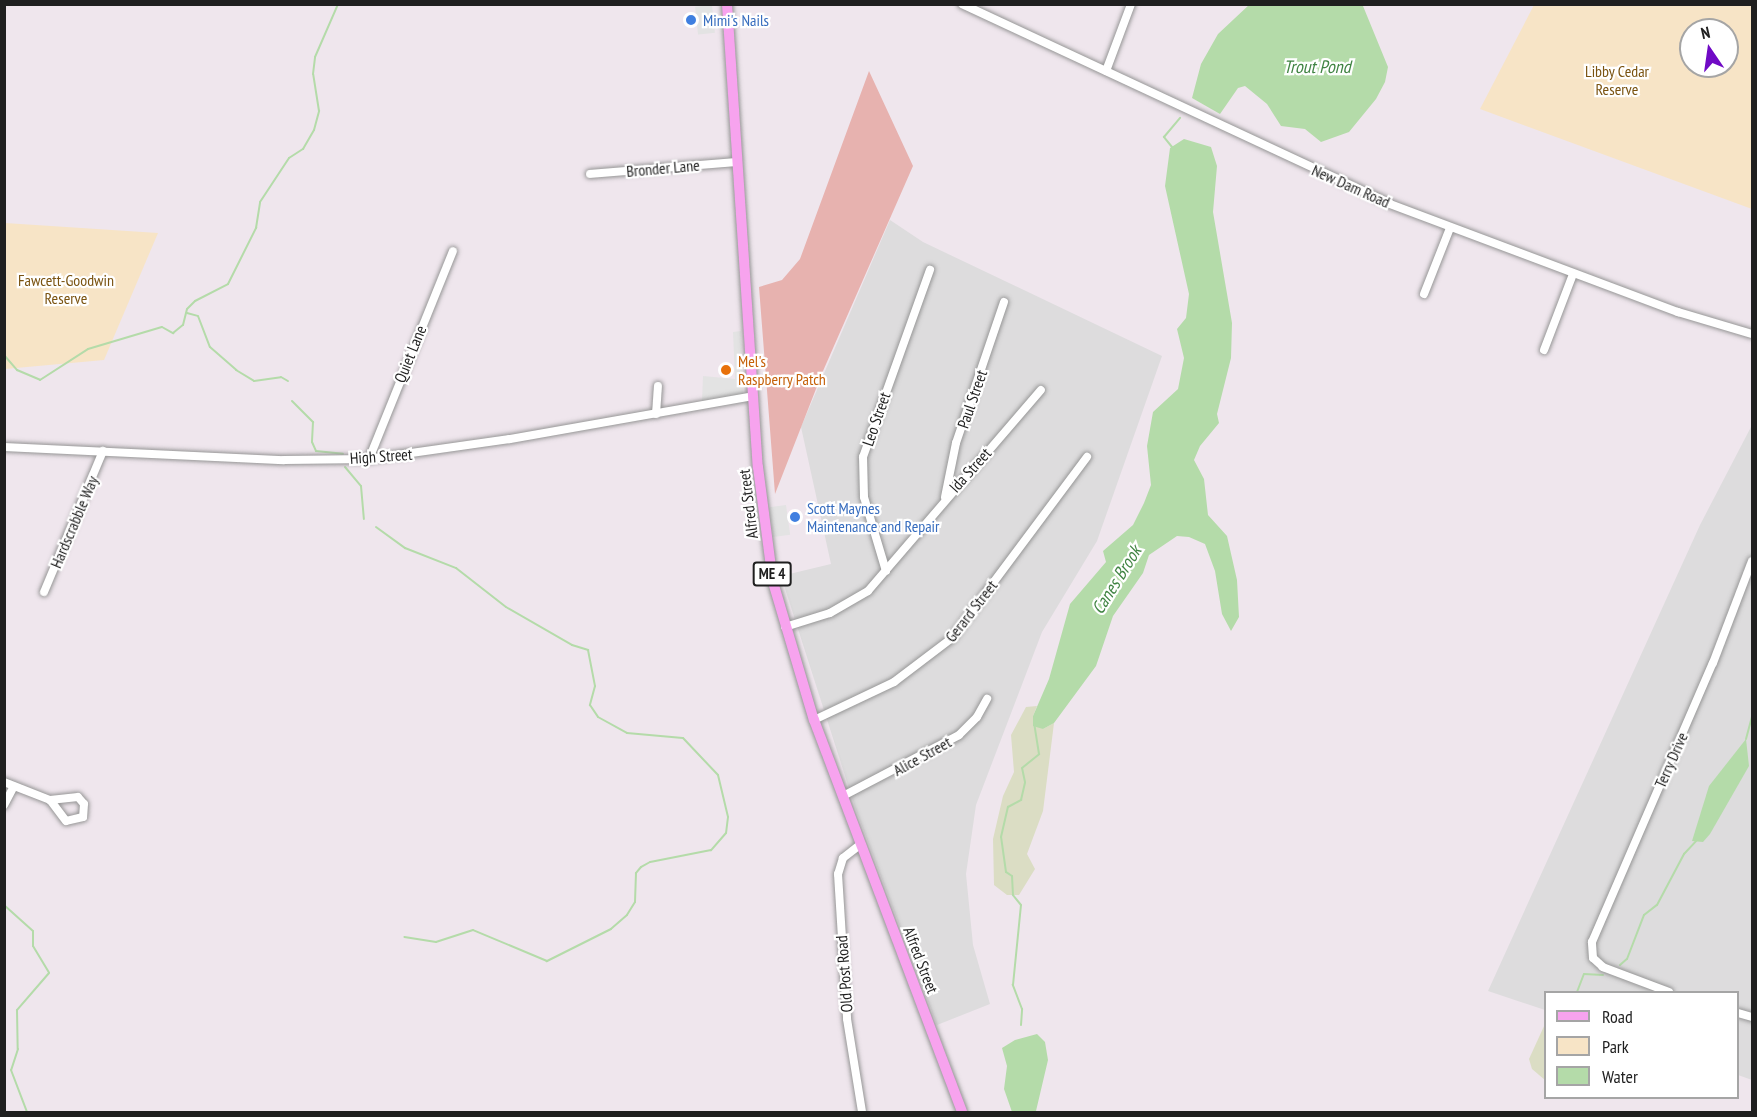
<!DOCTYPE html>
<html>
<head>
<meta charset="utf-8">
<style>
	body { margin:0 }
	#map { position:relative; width:1757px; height:1117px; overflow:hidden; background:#efe6ed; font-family:"PT Sans Narrow",sans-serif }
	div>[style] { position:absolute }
	.residential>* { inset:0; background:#dddcdd }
	.grass>* { inset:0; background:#e7b2af }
	.wetland>* { inset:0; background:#dbddc4 }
	.park>* { inset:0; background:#f7e4c6 }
	.parking>* { inset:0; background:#e3e3e3; transform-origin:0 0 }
	.water>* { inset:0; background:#b4dba9 }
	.stream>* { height:2px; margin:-1px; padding:0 1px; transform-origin:1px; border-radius:1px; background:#b4dba9 }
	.roads { filter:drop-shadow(0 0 2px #969696) drop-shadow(0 0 2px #969696) }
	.minor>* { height:8px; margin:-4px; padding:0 4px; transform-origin:4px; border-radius:4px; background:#fff }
	.major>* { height:10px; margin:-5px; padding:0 5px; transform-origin:5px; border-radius:5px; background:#f7a3ee }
	.dots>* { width:16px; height:16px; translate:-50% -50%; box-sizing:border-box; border:3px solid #fff; border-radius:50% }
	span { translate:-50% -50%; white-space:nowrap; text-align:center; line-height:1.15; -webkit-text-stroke:4.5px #fff; paint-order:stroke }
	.shield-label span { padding:2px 4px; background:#fff; border:2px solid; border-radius:4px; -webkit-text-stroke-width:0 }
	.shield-label { font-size:15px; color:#1f1f1f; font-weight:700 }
	.shop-label { font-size:16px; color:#366cbe }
	.left { translate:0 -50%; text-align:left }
	.park-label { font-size:16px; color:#7a5311 }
	.street-label { font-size:16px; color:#1f1f1f }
	.food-label { font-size:16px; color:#c56008 }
	.water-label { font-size:18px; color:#408443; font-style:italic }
	.frame { position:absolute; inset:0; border:6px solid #1f1f1f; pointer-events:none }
	.legend { position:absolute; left:1544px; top:991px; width:195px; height:108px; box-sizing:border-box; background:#fff; border:2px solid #a5a5a5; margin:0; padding:8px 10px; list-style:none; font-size:18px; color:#1f1f1f }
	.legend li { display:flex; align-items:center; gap:12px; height:30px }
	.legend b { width:30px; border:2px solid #a5a5a5 }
	.north { position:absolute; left:1679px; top:18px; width:60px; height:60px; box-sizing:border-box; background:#fff; border:2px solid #a5a5a5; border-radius:50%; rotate:347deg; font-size:16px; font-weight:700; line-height:24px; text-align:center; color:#1f1f1f }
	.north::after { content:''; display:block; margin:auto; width:21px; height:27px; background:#700ac5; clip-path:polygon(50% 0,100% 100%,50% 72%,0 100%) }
</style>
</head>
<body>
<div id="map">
	<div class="residential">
		<div style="clip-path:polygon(890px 220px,923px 242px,1162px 356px,1097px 541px,1042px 632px,976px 805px,966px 874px,973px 945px,990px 1004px,937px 1025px,856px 810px,781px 576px,831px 564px,801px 427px)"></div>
		<div style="clip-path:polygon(1752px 425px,1752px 1080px,1738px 1075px,1738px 992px,1546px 992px,1545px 1010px,1488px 991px,1700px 525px)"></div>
	</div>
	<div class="grass">
		<div style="clip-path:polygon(869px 71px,913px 166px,823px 371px,775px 494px,759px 287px,782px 280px,800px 259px)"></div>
	</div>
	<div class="wetland">
		<div style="clip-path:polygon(1037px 706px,1033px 716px,1043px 729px,1054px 723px,1043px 811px,1027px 854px,1035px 869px,1019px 895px,1007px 895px,994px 885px,993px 839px,1003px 796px,1014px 772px,1011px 735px,1026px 707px)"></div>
		<div style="clip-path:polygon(1545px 1024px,1545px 1080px,1532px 1069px,1529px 1059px)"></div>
	</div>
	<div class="park">
		<div style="clip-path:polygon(evenodd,1534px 5px,1752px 5px,1752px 209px,1480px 109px,1534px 5px,1691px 30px,1727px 30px,1727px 66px,1691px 66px,1691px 30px)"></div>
		<div style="clip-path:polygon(5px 223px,158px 233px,104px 360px,5px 369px)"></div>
	</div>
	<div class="parking">
		<div style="left:712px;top:5px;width:28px;height:17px;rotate:84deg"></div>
		<div style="clip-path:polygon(741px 331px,743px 394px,702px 401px,703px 376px,735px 379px,733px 332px)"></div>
		<div style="left:786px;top:505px;width:30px;height:17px;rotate:82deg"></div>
	</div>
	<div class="water">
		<div style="clip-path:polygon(1250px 4px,1363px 6px,1388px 67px,1385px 82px,1376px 99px,1349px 132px,1321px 142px,1305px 129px,1281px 126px,1267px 104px,1245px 86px,1238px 88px,1220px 114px,1192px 98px,1201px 64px,1218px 34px)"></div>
		<div style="clip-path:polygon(1184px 139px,1211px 147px,1217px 166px,1213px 212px,1232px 323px,1231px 358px,1217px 414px,1219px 423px,1200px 446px,1194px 460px,1204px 479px,1208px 515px,1227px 536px,1237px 580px,1239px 617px,1231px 631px,1222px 614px,1215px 571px,1205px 544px,1189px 537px,1177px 536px,1149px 555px,1143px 573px,1113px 616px,1096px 666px,1054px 723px,1043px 729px,1033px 726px,1033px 716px,1049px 679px,1070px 604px,1106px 562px,1103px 551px,1133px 525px,1144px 503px,1151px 485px,1147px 446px,1153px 412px,1178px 389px,1184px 358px,1177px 329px,1186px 318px,1189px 294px,1165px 186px,1170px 148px)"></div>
		<div style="clip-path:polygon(1746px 739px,1749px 766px,1710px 834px,1703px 842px,1692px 841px,1709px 786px)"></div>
		<div style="clip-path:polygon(1037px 1034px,1045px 1042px,1048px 1060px,1036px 1111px,1012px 1112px,1004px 1089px,1007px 1066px,1002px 1048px,1015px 1040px)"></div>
	</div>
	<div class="stream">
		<div style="left:1172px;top:147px;width:13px;rotate:-129deg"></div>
		<div style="left:1164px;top:137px;width:25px;rotate:-50deg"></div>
		<div style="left:187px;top:313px;width:11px;rotate:15deg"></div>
		<div style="left:198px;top:316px;width:33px;rotate:69deg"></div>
		<div style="left:210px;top:347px;width:35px;rotate:41deg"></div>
		<div style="left:236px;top:370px;width:21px;rotate:31deg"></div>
		<div style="left:254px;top:381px;width:27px;rotate:-8deg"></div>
		<div style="left:281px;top:377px;width:8px;rotate:30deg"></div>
		<div style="left:4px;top:355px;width:20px;rotate:49deg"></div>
		<div style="left:17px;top:370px;width:25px;rotate:23deg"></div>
		<div style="left:40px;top:380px;width:57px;rotate:-32.9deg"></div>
		<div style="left:88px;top:349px;width:77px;rotate:-16.6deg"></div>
		<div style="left:162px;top:327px;width:13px;rotate:29deg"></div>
		<div style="left:173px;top:333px;width:13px;rotate:-39deg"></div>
		<div style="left:183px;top:325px;width:16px;rotate:-76deg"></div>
		<div style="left:187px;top:309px;width:11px;rotate:-45deg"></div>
		<div style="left:195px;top:301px;width:37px;rotate:-27deg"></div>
		<div style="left:228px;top:284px;width:63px;rotate:-63.4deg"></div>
		<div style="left:256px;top:228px;width:26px;rotate:-81deg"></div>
		<div style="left:260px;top:202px;width:53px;rotate:-56.6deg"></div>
		<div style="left:289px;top:158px;width:17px;rotate:-33deg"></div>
		<div style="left:303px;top:149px;width:22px;rotate:-60deg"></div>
		<div style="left:314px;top:130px;width:20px;rotate:-75deg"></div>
		<div style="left:319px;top:111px;width:37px;rotate:-99deg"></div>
		<div style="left:313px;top:74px;width:17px;rotate:-83deg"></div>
		<div style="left:315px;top:57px;width:58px;rotate:-66.5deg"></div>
		<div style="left:292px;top:401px;width:30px;rotate:45deg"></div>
		<div style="left:313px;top:422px;width:20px;rotate:93deg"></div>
		<div style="left:312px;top:442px;width:10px;rotate:66deg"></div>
		<div style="left:316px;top:451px;width:27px;rotate:6deg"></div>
		<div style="left:345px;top:467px;width:25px;rotate:50deg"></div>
		<div style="left:361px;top:486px;width:33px;rotate:85deg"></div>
		<div style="left:376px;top:527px;width:36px;rotate:36deg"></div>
		<div style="left:405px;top:548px;width:55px;rotate:21.4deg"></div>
		<div style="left:456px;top:568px;width:63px;rotate:38deg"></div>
		<div style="left:506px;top:607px;width:76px;rotate:29.9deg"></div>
		<div style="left:572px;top:645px;width:17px;rotate:17deg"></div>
		<div style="left:588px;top:650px;width:37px;rotate:79deg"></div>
		<div style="left:595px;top:686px;width:20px;rotate:105deg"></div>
		<div style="left:590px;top:705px;width:14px;rotate:56deg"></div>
		<div style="left:598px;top:717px;width:33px;rotate:29deg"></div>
		<div style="left:627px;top:733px;width:56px;rotate:5.1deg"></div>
		<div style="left:683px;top:738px;width:51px;rotate:46.6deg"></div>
		<div style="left:718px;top:775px;width:43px;rotate:76.6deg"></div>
		<div style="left:728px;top:817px;width:16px;rotate:97deg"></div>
		<div style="left:726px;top:833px;width:23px;rotate:131deg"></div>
		<div style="left:711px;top:850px;width:62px;rotate:168.9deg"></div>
		<div style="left:650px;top:862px;width:10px;rotate:151deg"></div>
		<div style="left:641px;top:867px;width:8px;rotate:130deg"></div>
		<div style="left:636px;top:873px;width:29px;rotate:92deg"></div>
		<div style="left:635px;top:902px;width:15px;rotate:122deg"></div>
		<div style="left:627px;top:915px;width:21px;rotate:139deg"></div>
		<div style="left:611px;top:929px;width:72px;rotate:153.4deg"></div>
		<div style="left:547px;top:961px;width:80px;rotate:-157.3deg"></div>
		<div style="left:473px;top:930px;width:39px;rotate:162deg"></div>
		<div style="left:436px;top:942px;width:32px;rotate:-171deg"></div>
		<div style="left:1746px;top:739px;width:24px;rotate:-75deg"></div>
		<div style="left:4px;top:905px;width:39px;rotate:42deg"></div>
		<div style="left:33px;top:931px;width:15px;rotate:90deg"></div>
		<div style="left:33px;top:946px;width:31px;rotate:59deg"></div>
		<div style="left:49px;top:973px;width:49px;rotate:130.9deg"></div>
		<div style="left:17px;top:1010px;width:39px;rotate:89deg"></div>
		<div style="left:18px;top:1049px;width:22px;rotate:108deg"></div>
		<div style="left:11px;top:1070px;width:45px;rotate:69.1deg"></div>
		<div style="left:1620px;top:965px;width:9px;rotate:-41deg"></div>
		<div style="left:1627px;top:959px;width:47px;rotate:-68.9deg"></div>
		<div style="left:1644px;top:915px;width:16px;rotate:-38deg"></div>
		<div style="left:1657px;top:905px;width:58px;rotate:-62.1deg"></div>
		<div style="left:1684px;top:854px;width:18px;rotate:-47deg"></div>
		<div style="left:1577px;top:992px;width:19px;rotate:-69deg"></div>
		<div style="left:1584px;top:974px;width:19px;rotate:3deg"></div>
		<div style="left:1021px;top:1025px;width:16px;rotate:-86deg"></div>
		<div style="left:1022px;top:1009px;width:26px;rotate:-111deg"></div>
		<div style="left:1013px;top:985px;width:80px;rotate:-84.3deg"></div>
		<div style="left:1021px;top:905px;width:13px;rotate:-129deg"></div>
		<div style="left:1013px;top:895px;width:19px;rotate:-93deg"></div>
		<div style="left:1012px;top:876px;width:7px;rotate:-146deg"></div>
		<div style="left:1006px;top:872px;width:35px;rotate:-98deg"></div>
		<div style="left:1001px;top:837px;width:31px;rotate:-77deg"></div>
		<div style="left:1008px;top:807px;width:15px;rotate:-28deg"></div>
		<div style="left:1021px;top:800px;width:18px;rotate:-77deg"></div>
		<div style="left:1025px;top:782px;width:14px;rotate:-102deg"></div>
		<div style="left:1022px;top:768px;width:22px;rotate:-39deg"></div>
		<div style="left:1039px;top:754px;width:30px;rotate:-99deg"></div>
	</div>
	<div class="roads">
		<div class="minor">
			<div style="left:962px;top:4px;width:472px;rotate:25deg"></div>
			<div style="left:1390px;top:204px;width:308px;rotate:20.6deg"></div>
			<div style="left:1678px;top:312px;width:77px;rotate:16.6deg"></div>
			<div style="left:1106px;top:71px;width:72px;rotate:-69.5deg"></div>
			<div style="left:590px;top:174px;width:146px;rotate:-4.7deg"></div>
			<div style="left:1424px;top:294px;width:71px;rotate:-68.5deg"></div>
			<div style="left:1544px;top:350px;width:81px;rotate:-69.1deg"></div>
			<div style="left:656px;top:414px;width:28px;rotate:-86deg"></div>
			<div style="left:4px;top:447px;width:280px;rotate:2.7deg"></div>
			<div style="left:284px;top:460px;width:85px;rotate:-0.7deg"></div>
			<div style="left:369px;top:459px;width:142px;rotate:-8.1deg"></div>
			<div style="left:510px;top:439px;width:247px;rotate:-10deg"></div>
			<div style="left:369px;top:459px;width:224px;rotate:-68deg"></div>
			<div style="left:945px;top:497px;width:55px;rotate:-78.5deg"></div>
			<div style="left:956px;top:443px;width:149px;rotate:-71.2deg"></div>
			<div style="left:886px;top:571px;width:77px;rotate:-106.6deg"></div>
			<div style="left:864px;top:497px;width:40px;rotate:-91.4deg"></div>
			<div style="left:863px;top:457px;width:199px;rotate:-70.3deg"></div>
			<div style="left:44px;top:592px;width:153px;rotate:-67.3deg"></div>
			<div style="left:785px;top:627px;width:47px;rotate:-17.3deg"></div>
			<div style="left:830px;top:613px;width:44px;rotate:-30.1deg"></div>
			<div style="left:868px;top:591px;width:265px;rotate:-49.3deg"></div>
			<div style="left:814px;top:720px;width:89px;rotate:-25.4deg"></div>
			<div style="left:894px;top:682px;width:73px;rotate:-37.2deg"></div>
			<div style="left:952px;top:638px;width:226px;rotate:-53.3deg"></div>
			<div style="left:4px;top:782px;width:49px;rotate:21.4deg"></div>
			<div style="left:50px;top:800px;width:28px;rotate:-6deg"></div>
			<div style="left:78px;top:797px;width:9px;rotate:49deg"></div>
			<div style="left:84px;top:804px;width:13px;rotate:94deg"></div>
			<div style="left:83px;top:817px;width:17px;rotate:167deg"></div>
			<div style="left:66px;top:821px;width:26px;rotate:-127deg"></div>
			<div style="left:843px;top:796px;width:131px;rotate:-27.7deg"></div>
			<div style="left:959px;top:735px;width:25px;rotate:-45deg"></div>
			<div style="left:977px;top:717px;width:21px;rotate:-61deg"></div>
			<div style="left:4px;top:805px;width:21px;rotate:-62deg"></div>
			<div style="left:861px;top:844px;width:23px;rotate:142deg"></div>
			<div style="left:843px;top:858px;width:17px;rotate:107deg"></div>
			<div style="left:838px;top:874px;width:145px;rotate:86.4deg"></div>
			<div style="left:847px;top:1019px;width:94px;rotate:80.8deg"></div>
			<div style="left:1669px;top:992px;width:71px;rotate:-159.3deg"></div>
			<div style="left:1603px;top:967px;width:13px;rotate:-138deg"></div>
			<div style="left:1593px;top:958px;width:16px;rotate:-94deg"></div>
			<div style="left:1592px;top:942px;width:304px;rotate:-66.6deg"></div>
			<div style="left:1713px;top:663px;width:109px;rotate:-69.1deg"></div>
			<div style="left:1738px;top:1013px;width:15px;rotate:16deg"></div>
		</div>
		<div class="major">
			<div style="left:727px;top:4px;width:464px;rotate:86.2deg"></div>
			<div style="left:758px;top:467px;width:116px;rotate:82.6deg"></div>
			<div style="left:773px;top:582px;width:144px;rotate:73.5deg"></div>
			<div style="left:814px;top:720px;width:419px;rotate:69.3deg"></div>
		</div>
	</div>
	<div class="dots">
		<div style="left:691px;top:20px;background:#3f7fe0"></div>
		<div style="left:726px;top:370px;background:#e8710a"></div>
		<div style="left:795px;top:517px;background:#3f7fe0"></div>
	</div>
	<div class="shield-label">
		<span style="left:772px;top:574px">ME 4</span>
	</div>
	<div class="shop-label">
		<span class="left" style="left:703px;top:20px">Mimi's Nails</span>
		<span class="left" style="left:807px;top:517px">Scott Maynes<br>Maintenance and Repair</span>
	</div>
	<div class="park-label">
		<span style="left:1617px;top:80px">Libby Cedar<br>Reserve</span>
		<span style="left:66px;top:289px">Fawcett-Goodwin<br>Reserve</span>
	</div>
	<div class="street-label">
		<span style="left:663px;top:168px;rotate:-5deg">Bronder Lane</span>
		<span style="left:1351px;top:186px;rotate:24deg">New Dam Road</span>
		<span style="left:410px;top:354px;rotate:-68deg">Quiet Lane</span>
		<span style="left:972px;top:399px;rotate:-71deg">Paul Street</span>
		<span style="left:876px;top:419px;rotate:-71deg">Leo Street</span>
		<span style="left:381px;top:456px;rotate:-4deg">High Street</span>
		<span style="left:970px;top:470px;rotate:-48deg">Ida Street</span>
		<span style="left:748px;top:504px;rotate:-97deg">Alfred Street</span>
		<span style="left:74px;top:522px;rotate:-67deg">Hardscrabble Way</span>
		<span style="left:971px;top:611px;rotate:-52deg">Gerard Street</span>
		<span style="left:922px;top:756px;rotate:-29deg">Alice Street</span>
		<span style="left:1671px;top:760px;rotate:-66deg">Terry Drive</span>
		<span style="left:921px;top:960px;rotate:69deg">Alfred Street</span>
		<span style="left:844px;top:974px;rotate:-94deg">Old Post Road</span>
	</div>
	<div class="food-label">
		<span class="left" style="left:738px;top:370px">Mel's<br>Raspberry Patch</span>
	</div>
	<div class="water-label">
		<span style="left:1317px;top:67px">Trout Pond</span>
		<span style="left:1117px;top:580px;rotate:-58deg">Canes Brook</span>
	</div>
	<div class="frame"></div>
	<ul class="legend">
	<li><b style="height:8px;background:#f7a3ee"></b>Road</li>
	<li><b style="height:16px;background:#f7e4c6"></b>Park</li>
	<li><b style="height:16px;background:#b4dba9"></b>Water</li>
	</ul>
	<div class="north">N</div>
</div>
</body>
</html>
